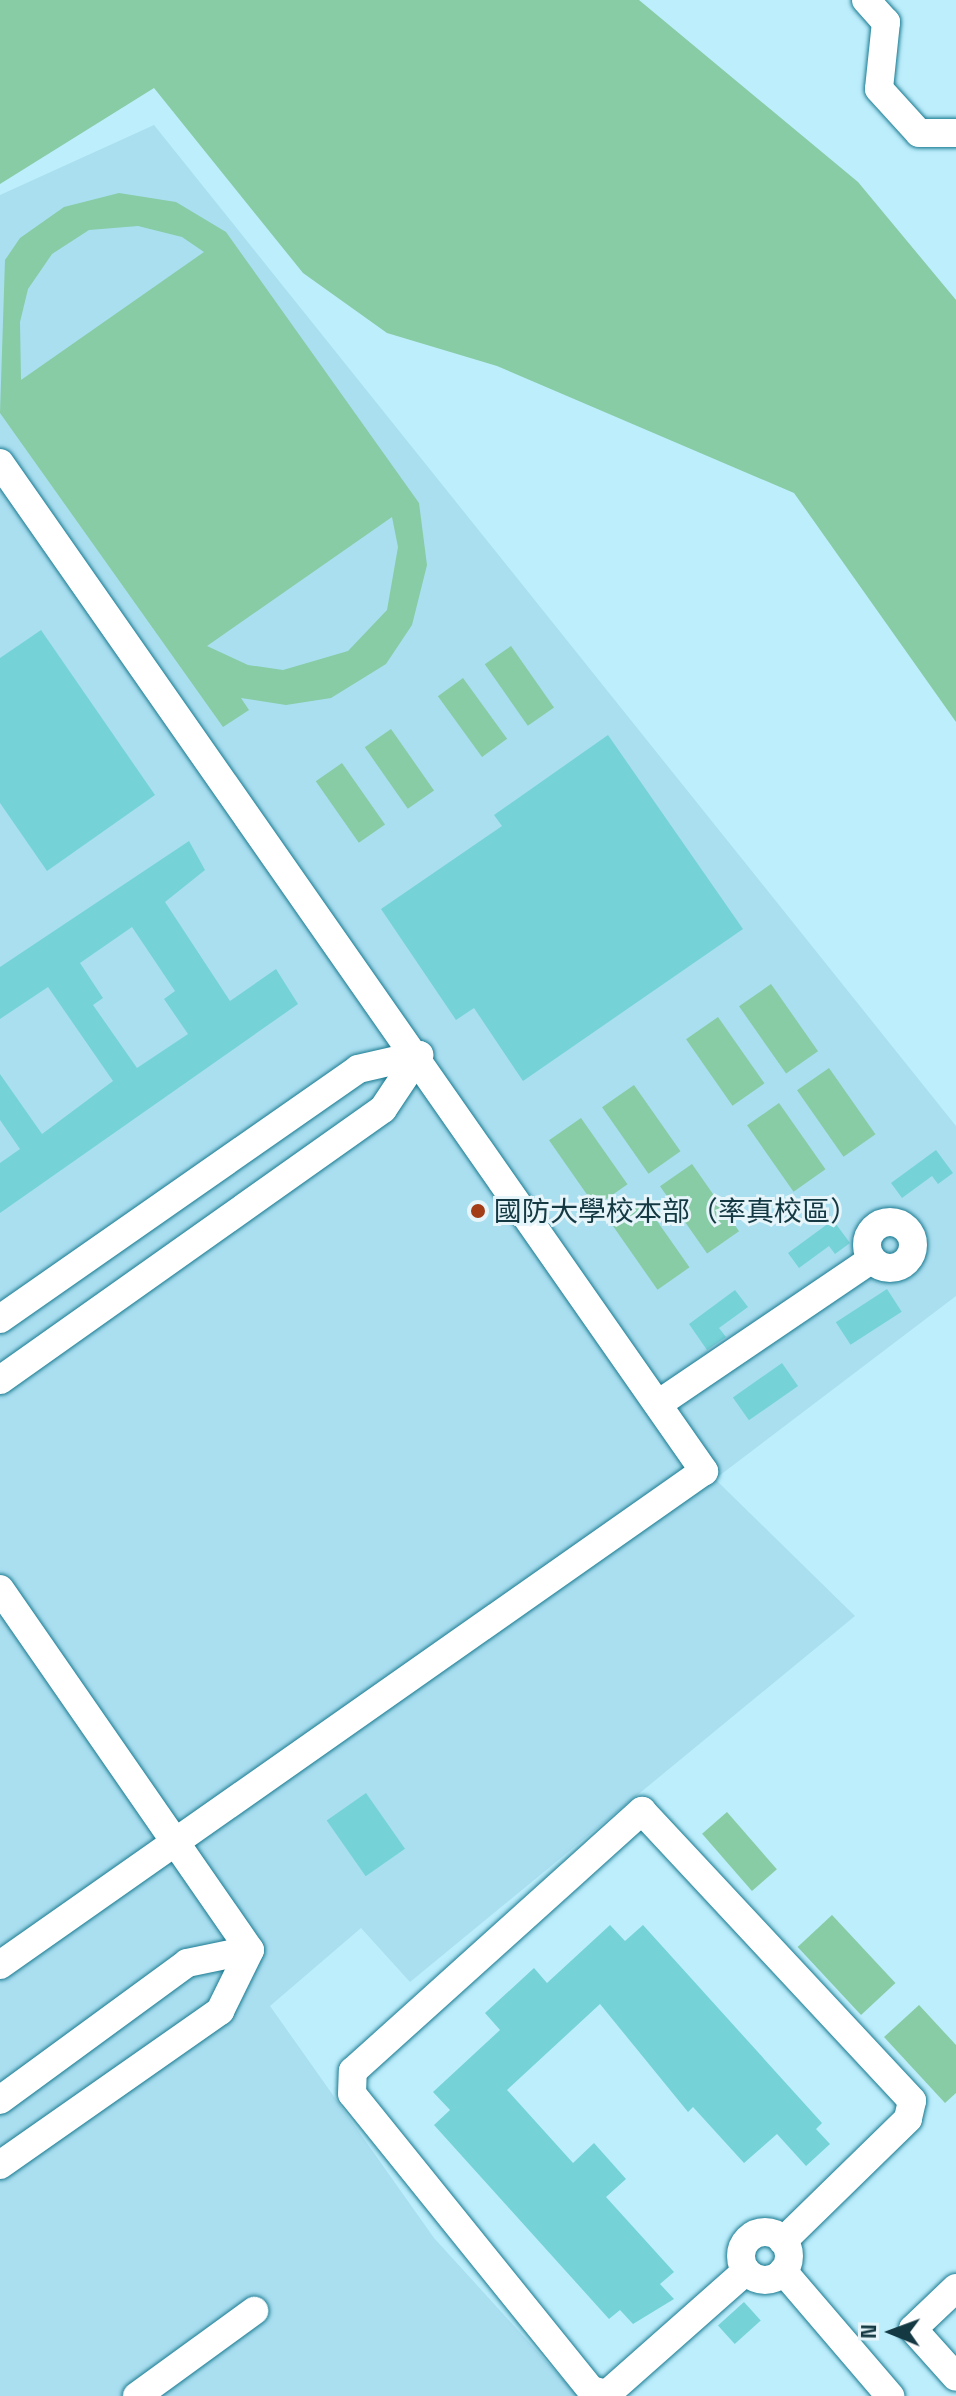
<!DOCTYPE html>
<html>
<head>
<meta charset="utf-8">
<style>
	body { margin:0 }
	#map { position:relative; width:956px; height:2396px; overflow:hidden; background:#bdeefc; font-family:"Space Grotesk","Noto Sans TC",sans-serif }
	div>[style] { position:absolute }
	.built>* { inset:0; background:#aadff0 }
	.green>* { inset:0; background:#87cca5; transform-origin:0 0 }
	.building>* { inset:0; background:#75d3d7; transform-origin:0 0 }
	.roads { filter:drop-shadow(0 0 2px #197990) drop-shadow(0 0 2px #197990) }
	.minor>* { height:28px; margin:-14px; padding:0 14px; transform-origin:14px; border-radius:14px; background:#fff }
	.minor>.ring { margin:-14px; padding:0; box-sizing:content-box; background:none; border:28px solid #fff; border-radius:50% }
	.dots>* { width:22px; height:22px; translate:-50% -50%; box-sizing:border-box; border:4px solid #e5f5fa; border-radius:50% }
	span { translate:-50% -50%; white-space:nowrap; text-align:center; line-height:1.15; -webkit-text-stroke:6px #e5f5fa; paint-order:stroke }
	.poi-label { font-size:28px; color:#143943 }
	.left { translate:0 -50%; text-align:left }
	.north { position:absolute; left:852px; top:2292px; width:80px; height:80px; -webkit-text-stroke:6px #e5f5fa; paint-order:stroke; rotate:271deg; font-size:22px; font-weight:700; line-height:32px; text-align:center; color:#143943 }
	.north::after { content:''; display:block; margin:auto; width:28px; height:36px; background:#143943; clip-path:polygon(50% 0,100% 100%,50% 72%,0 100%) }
</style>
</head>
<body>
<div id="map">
	<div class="built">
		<div style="clip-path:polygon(154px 125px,956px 1126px,956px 1296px,715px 1479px,855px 1616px,410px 1982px,361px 1928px,270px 2006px,434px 2238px,578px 2396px,0 2396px,0 195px)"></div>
	</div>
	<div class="green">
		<div style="clip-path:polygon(0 0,639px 0,858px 182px,956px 300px,956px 722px,794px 493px,497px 366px,387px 333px,303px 273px,154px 88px,0 184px)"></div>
		<div style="clip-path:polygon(evenodd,119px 193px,176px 202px,226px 232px,419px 503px,427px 565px,412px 625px,386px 664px,331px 698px,286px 705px,241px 698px,249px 710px,223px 727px,0 413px,5px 260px,20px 238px,64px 207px,119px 193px,138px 226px,182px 237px,204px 252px,21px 380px,20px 322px,28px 289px,52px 254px,89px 230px,138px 226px,119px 193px,392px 517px,398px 547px,387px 610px,348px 651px,283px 670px,248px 665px,207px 646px,392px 517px)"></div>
		<div style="left:511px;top:646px;width:75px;height:32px;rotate:55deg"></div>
		<div style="left:463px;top:678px;width:75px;height:31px;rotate:54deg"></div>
		<div style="left:391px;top:729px;width:75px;height:32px;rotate:55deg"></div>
		<div style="left:342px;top:763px;width:75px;height:32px;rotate:55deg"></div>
		<div style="left:771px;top:984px;width:82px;height:39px;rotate:55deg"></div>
		<div style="left:718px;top:1017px;width:81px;height:39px;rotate:55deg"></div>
		<div style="left:829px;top:1068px;width:81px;height:39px;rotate:55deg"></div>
		<div style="left:634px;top:1085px;width:81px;height:39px;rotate:55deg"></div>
		<div style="left:779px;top:1103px;width:81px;height:39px;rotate:55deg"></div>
		<div style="left:581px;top:1118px;width:81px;height:39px;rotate:55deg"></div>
		<div style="left:692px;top:1164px;width:82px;height:39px;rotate:55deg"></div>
		<div style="left:643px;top:1201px;width:81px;height:39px;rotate:55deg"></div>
		<div style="left:727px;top:1812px;width:76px;height:33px;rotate:49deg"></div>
		<div style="left:832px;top:1915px;width:93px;height:47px;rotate:47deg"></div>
		<div style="clip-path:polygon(919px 2005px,956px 2045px,956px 2093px,945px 2103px,884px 2037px)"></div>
	</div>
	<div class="building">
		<div style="clip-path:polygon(41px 630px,155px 795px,47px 871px,0 803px,0 658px)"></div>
		<div style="clip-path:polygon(608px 735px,743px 929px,523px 1081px,474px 1008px,456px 1020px,381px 909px,502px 826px,494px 815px)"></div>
		<div style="clip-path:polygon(evenodd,189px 841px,205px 870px,165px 902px,230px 1001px,276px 969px,298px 1004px,0 1213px,0 1163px,20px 1149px,0 1120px,0 1074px,42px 1134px,113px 1081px,48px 987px,0 1019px,0 967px,189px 841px,132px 927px,175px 991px,164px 999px,188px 1034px,137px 1068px,93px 1005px,103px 998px,80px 963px,132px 927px)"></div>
		<div style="clip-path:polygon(936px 1150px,953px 1173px,938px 1184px,932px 1176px,902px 1198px,891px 1183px)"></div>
		<div style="clip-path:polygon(833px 1220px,850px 1243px,835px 1254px,829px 1246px,799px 1268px,788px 1253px)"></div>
		<div style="left:887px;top:1289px;width:27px;height:61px;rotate:57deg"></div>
		<div style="clip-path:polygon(735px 1290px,748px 1307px,719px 1328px,726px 1337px,707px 1350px,689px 1324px)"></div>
		<div style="left:782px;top:1363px;width:28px;height:60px;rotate:55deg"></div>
		<div style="left:366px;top:1793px;width:68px;height:48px;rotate:55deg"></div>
		<div style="clip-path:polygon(610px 1925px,625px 1941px,643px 1925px,822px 2123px,816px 2129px,830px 2144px,806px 2166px,777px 2134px,744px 2163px,693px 2107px,688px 2112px,600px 2004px,507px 2090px,573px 2163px,594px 2143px,626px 2179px,606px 2197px,674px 2272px,660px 2284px,674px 2299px,633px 2324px,620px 2310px,609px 2319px,434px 2125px,450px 2110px,433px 2092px,500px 2030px,485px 2013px,534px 1968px,547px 1983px)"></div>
		<div style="left:744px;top:2302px;width:25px;height:35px;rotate:48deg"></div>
	</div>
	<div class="roads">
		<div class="minor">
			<div style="left:866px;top:0;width:30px;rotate:48deg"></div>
			<div style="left:886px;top:22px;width:67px;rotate:96deg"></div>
			<div style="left:879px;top:89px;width:59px;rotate:47.7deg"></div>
			<div style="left:919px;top:133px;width:37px"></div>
			<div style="left:0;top:463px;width:1230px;rotate:55.07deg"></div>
			<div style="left:704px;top:1471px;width:860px;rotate:144.94deg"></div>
			<div class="ring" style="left:867px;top:1222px;width:18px;height:18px"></div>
			<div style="left:0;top:1319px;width:437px;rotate:-34.9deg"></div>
			<div style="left:358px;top:1069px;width:63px;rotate:-12.9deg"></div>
			<div style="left:419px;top:1055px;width:65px;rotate:123.7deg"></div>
			<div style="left:383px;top:1109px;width:469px;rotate:144.7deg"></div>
			<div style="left:658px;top:1404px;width:258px;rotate:-34.1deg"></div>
			<div style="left:0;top:1589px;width:439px;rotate:55.3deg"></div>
			<div style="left:0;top:2100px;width:232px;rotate:-36.2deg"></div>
			<div style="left:187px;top:1963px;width:64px;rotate:-11.7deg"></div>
			<div style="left:0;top:2165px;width:269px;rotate:-35deg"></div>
			<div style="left:220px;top:2011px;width:68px;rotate:-63.8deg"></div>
			<div class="ring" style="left:741px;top:2232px;width:20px;height:20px"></div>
			<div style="left:746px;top:2271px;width:186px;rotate:138.5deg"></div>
			<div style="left:607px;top:2394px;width:16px;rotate:-166deg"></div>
			<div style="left:591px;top:2390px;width:380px;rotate:-128.9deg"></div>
			<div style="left:352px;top:2094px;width:23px;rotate:-88deg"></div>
			<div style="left:353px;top:2071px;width:389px;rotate:-42deg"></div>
			<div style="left:642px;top:1811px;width:396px;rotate:47deg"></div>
			<div style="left:912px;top:2101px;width:18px;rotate:103deg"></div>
			<div style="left:908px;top:2119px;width:175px;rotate:135.7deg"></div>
			<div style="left:783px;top:2271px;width:165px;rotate:49.4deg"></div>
			<div style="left:956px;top:2288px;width:59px;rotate:136.4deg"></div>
			<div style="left:913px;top:2329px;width:64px;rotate:48.1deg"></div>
			<div style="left:137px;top:2396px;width:145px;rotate:-36deg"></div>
		</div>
	</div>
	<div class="dots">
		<div style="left:478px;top:1211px;background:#a33d18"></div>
	</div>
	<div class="poi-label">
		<span class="left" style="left:494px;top:1211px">國防大學校本部（率真校區）</span>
	</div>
	<div class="north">N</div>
</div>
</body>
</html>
